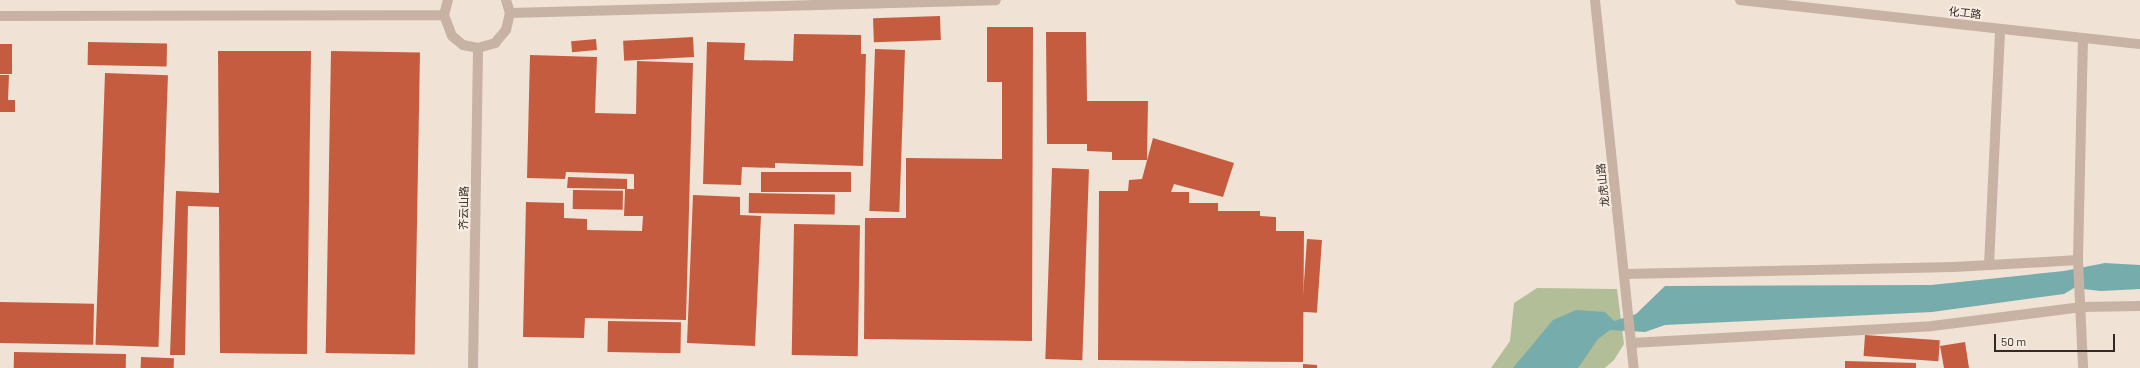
<!DOCTYPE html>
<html>
<head>
<meta charset="utf-8">
<style>
	body { margin:0 }
	#map { position:relative; width:2140px; height:368px; overflow:hidden; background:#f0e3d6; font-family:Barlow,"Noto Sans SC",sans-serif }
	div>[style] { position:absolute }
	.green>* { inset:0; background:#b2be97 }
	.water>* { inset:0; background:#76acac }
	.building>* { inset:0; background:#c55c40; transform-origin:0 0 }
	.minor>* { height:10px; margin:-5px; padding:0 5px; transform-origin:5px; border-radius:5px; background:#c7b2a3 }
	.tertiary>* { height:10px; margin:-5px; padding:0 5px; transform-origin:5px; border-radius:5px; background:#c7b2a3 }
	span { translate:-50% -50%; white-space:nowrap; text-align:center; line-height:1.15; -webkit-text-stroke:4px #f8ede2; paint-order:stroke }
	.street-label { font-size:11px; color:#322925 }
	.scale { position:absolute; left:1994px; top:334px; width:121px; height:18px; box-sizing:border-box; border:2px solid #322925; border-top:0; padding-left:5px; font-size:12px; line-height:14px; white-space:nowrap; color:#322925; -webkit-text-stroke:3px #f8ede2; paint-order:stroke }
</style>
</head>
<body>
<div id="map">
	<div class="green">
		<div style="clip-path:polygon(1537px 288px,1617px 289px,1624px 344px,1614px 360px,1605px 368px,1491px 368px,1510px 341px,1514px 303px)"></div>
	</div>
	<div class="water">
		<div style="clip-path:polygon(2105px 263px,2140px 265px,2140px 289px,2101px 291px,2074px 288px,2064px 294px,1932px 312px,1665px 325px,1645px 332px,1610px 330px,1598px 339px,1578px 368px,1513px 368px,1553px 320px,1576px 310px,1605px 312px,1614px 321px,1636px 314px,1665px 286px,1931px 285px,2064px 271px)"></div>
	</div>
	<div class="building">
		<div style="left:940px;top:16px;width:24px;height:67px;rotate:88deg"></div>
		<div style="clip-path:polygon(987px 27px,1033px 27px,1032px 341px,864px 339px,865px 218px,906px 218px,906px 158px,1002px 159px,1002px 82px,987px 82px)"></div>
		<div style="clip-path:polygon(1046px 32px,1086px 32px,1087px 101px,1148px 101px,1147px 160px,1112px 160px,1112px 152px,1087px 151px,1087px 144px,1047px 144px)"></div>
		<div style="clip-path:polygon(794px 34px,861px 35px,861px 54px,866px 54px,863px 166px,775px 163px,775px 168px,742px 167px,741px 185px,703px 184px,707px 42px,745px 43px,744px 60px,793px 61px)"></div>
		<div style="left:693px;top:37px;width:20px;height:70px;rotate:87deg"></div>
		<div style="left:596px;top:39px;width:11px;height:25px;rotate:85deg"></div>
		<div style="left:88px;top:42px;width:79px;height:23px;rotate:1deg"></div>
		<div style="left:0;top:44px;width:12px;height:30px"></div>
		<div style="left:875px;top:49px;width:30px;height:162px;rotate:2deg"></div>
		<div style="clip-path:polygon(218px 51px,311px 51px,307px 354px,220px 353px,219px 207px,188px 206px,185px 355px,170px 355px,176px 191px,219px 193px)"></div>
		<div style="left:331px;top:51px;width:89px;height:302px;rotate:1deg"></div>
		<div style="clip-path:polygon(530px 55px,597px 57px,595px 113px,636px 114px,637px 61px,693px 63px,686px 320px,585px 318px,584px 338px,523px 337px,526px 202px,564px 203px,564px 218px,587px 219px,587px 230px,642px 231px,643px 216px,624px 216px,625px 189px,567px 188px,568px 177px,627px 179px,627px 189px,634px 189px,634px 174px,566px 172px,565px 179px,527px 178px)"></div>
		<div style="left:105px;top:73px;width:63px;height:272px;rotate:2deg"></div>
		<div style="clip-path:polygon(0 75px,9px 75px,8px 100px,15px 100px,15px 112px,0 112px)"></div>
		<div style="clip-path:polygon(1153px 138px,1234px 163px,1223px 197px,1174px 184px,1171px 192px,1189px 192px,1189px 203px,1218px 203px,1218px 211px,1260px 211px,1260px 216px,1276px 217px,1276px 231px,1304px 231px,1303px 362px,1098px 360px,1099px 191px,1128px 191px,1129px 180px,1142px 179px)"></div>
		<div style="left:1052px;top:168px;width:37px;height:191px;rotate:2deg"></div>
		<div style="left:761px;top:172px;width:90px;height:20px"></div>
		<div style="left:573px;top:190px;width:50px;height:19px;rotate:1deg"></div>
		<div style="left:749px;top:193px;width:86px;height:20px;rotate:1deg"></div>
		<div style="clip-path:polygon(693px 195px,740px 197px,740px 215px,761px 216px,755px 346px,687px 343px)"></div>
		<div style="left:794px;top:224px;width:66px;height:131px;rotate:1deg"></div>
		<div style="left:1307px;top:239px;width:15px;height:73px;rotate:4deg"></div>
		<div style="left:0;top:302px;width:94px;height:41px;rotate:1deg"></div>
		<div style="left:608px;top:321px;width:73px;height:31px;rotate:1deg"></div>
		<div style="left:1865px;top:335px;width:75px;height:21px;rotate:4deg"></div>
		<div style="clip-path:polygon(1965px 342px,1969px 368px,1944px 368px,1940px 346px)"></div>
		<div style="left:14px;top:352px;width:112px;height:16px;rotate:1deg"></div>
		<div style="left:141px;top:357px;width:33px;height:11px;rotate:2deg"></div>
		<div style="clip-path:polygon(1845px 361px,1916px 363px,1916px 368px,1845px 368px)"></div>
		<div style="clip-path:polygon(1303px 364px,1317px 365px,1317px 368px,1303px 368px)"></div>
	</div>
	<div class="minor">
		<div style="left:2083px;top:38px;width:222px;rotate:91.3deg"></div>
		<div style="left:2078px;top:260px;width:108px;rotate:87.3deg"></div>
		<div style="left:1989px;top:265px;width:236px;rotate:-87.3deg"></div>
		<div style="left:1624px;top:274px;width:330px;rotate:-1.2deg"></div>
		<div style="left:1954px;top:267px;width:124px;rotate:-3.2deg"></div>
		<div style="left:1631px;top:343px;width:301px;rotate:-3.2deg"></div>
		<div style="left:1932px;top:326px;width:151px;rotate:-7.2deg"></div>
		<div style="left:2082px;top:307px;width:58px;rotate:-1deg"></div>
	</div>
	<div class="tertiary">
		<div style="left:448px;top:0;width:16px;rotate:105deg"></div>
		<div style="left:444px;top:15px;width:22px;rotate:69deg"></div>
		<div style="left:452px;top:36px;width:14px;rotate:39deg"></div>
		<div style="left:463px;top:45px;width:15px;rotate:11deg"></div>
		<div style="left:478px;top:48px;width:18px;rotate:-16deg"></div>
		<div style="left:495px;top:43px;width:17px;rotate:-50deg"></div>
		<div style="left:506px;top:30px;width:17px;rotate:-77deg"></div>
		<div style="left:510px;top:13px;width:14px;rotate:-107deg"></div>
		<div style="left:1595px;top:0;width:370px;rotate:84deg"></div>
		<div style="left:1740px;top:0;width:402px;rotate:6.3deg"></div>
		<div style="left:510px;top:13px;width:486px;rotate:-1.5deg"></div>
		<div style="left:0;top:16px;width:444px;rotate:-0.1deg"></div>
		<div style="left:473px;top:368px;width:320px;rotate:-89.1deg"></div>
	</div>
	<div class="street-label">
		<span style="left:1965px;top:13px;rotate:6deg">化工路</span>
		<span style="left:1603px;top:185px;rotate:-96deg">龙虎山路</span>
		<span style="left:464px;top:208px;rotate:-89deg">齐云山路</span>
	</div>
	<div class="scale">50 m</div>
</div>
</body>
</html>
